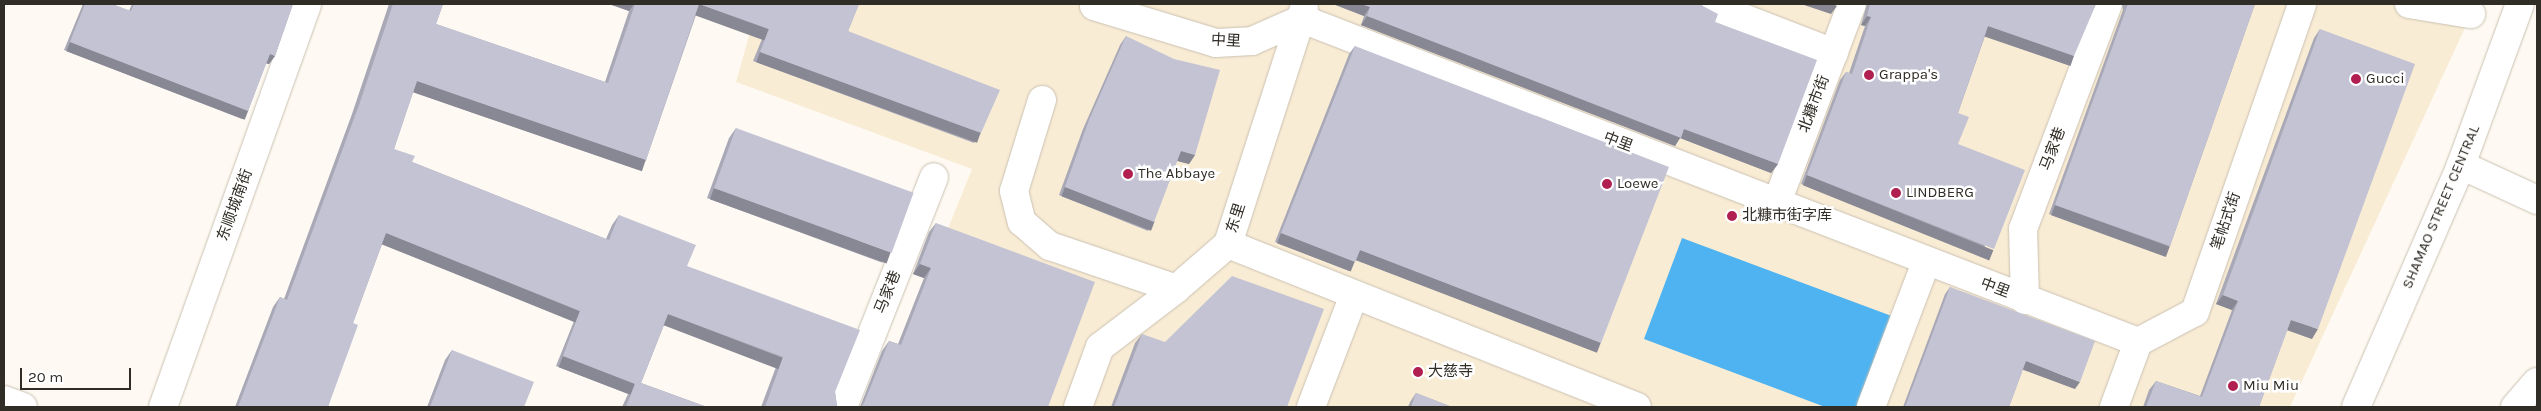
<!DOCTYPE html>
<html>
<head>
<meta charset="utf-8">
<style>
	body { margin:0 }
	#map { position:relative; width:2541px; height:411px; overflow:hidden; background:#fefaf3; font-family:Karla,"Noto Sans SC",sans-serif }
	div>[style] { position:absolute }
	.built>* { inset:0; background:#f9ecd5 }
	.water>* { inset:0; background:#4eb3f0 }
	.roads { filter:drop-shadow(0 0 1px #cac1b2) drop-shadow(0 0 1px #cac1b2) }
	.minor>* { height:28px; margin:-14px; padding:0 14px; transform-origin:14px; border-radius:14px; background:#fff }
	.wall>* { inset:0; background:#a8a8b6 }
	.shaded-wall>* { inset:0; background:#888894; transform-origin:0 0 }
	.building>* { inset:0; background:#c3c3d4; transform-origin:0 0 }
	.dots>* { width:14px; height:14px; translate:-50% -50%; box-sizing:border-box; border:2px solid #fff; border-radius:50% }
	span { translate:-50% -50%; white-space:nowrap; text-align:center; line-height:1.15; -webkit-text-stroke:5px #fff; paint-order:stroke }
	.street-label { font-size:15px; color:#302c26 }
	.poi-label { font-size:15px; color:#302c26 }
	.left { translate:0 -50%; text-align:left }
	.frame { position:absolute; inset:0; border:5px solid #302c26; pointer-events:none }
	.scale { position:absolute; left:20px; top:368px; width:111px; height:22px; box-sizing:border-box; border:2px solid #302c26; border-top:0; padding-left:6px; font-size:15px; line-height:18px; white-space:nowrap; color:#302c26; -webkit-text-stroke:4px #fff; paint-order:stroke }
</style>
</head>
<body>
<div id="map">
	<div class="built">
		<div style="clip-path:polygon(758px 4px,2476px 4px,2290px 407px,876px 407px,972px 169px,736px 82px)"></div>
	</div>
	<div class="water">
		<div style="clip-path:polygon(1682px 238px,1897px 318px,1864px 407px,1825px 407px,1644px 339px)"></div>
	</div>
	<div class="roads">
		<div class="minor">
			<div style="left:1707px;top:4px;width:136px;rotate:21.1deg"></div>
			<div style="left:2409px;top:4px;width:63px;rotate:9.2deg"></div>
			<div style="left:1094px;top:6px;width:127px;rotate:16.9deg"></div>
			<div style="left:1216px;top:43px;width:36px;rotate:-3deg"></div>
			<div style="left:1252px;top:41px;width:55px;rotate:-23.7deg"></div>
			<div style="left:1302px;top:19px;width:896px;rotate:21.12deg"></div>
			<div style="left:1042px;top:100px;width:95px;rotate:107.1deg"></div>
			<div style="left:1014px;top:191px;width:32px;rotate:76deg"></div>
			<div style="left:1022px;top:222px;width:37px;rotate:41deg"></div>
			<div style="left:1050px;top:246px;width:133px;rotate:18.8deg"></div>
			<div style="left:2461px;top:165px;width:84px;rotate:24.7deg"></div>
			<div style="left:1776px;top:205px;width:215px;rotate:-69.3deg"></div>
			<div style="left:1228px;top:244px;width:440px;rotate:21.7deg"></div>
			<div style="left:2025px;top:300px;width:71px;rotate:-91.6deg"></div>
			<div style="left:2023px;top:229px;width:241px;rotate:-69.3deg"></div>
			<div style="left:4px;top:400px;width:20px;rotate:20deg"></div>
			<div style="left:163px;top:407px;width:428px;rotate:-70.3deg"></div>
			<div style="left:843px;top:407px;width:247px;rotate:-68.4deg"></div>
			<div style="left:1078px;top:407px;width:64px;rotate:-69.9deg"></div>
			<div style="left:1100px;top:347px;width:96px;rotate:-37.3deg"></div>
			<div style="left:1176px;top:289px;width:69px;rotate:-40.9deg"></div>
			<div style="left:1228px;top:244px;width:247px;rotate:-72.1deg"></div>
			<div style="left:1311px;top:407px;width:120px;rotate:-69deg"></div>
			<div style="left:1871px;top:407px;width:155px;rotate:-69.2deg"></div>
			<div style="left:2114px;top:407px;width:69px;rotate:-69.7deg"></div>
			<div style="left:2138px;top:342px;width:64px;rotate:-27.8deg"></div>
			<div style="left:2195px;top:312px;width:326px;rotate:-70.8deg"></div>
			<div style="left:2356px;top:407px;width:264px;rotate:-66.5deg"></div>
			<div style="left:2461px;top:165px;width:171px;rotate:-69.9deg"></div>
			<div style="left:2515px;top:407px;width:33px;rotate:-49deg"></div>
		</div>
	</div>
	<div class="wall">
		<div style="clip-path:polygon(83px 4px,112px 4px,129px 11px,132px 4px,293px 4px,275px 56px,269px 64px,266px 63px,248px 111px,242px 119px,64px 50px)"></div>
		<div style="clip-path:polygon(389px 4px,443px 4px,436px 24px,605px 82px,629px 11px,609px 4px,859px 4px,848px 31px,981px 133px,974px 143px,753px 61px,762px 39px,696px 15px,646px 160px,639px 170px,413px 92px,394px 149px,412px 162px,606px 239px,612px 225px,619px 215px,687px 266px,835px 392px,837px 406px,839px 407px,761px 407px,776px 367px,664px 325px,641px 383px,707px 407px,622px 407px,628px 394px,556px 366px,574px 321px,382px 244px,353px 323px,328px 407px,235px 407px,273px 307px,280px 297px,284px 299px,352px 114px)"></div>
		<div style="clip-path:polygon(1333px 4px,1701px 4px,1715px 22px,1778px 164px,1771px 173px,1680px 138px,1675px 146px,1361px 25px,1364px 16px)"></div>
		<div style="clip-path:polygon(1867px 4px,2096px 4px,2068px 65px,1985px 36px,1958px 113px,1958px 144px,1988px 258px,1801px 184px,1840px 80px,1846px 72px,1849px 73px,1865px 26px,1861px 25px)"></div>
		<div style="clip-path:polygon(2122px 4px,2255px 4px,2170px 246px,2164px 254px,2049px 214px,2123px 10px)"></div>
		<div style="clip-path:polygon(2320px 29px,2312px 339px,2287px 330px,2259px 407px,2143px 407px,2149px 390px,2156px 381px,2200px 396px,2232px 310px,2216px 304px,2314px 38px)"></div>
		<div style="clip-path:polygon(1126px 36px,1195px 155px,1189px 164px,1177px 161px,1148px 231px,1059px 195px,1083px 129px,1120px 45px)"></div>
		<div style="clip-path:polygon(1355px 46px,1595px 351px,1356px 260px,1349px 271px,1275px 242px,1349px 54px)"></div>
		<div style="clip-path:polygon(736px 128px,883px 263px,707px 198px,729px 138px)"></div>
		<div style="clip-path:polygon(936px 223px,1048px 407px,860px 407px,882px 351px,889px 341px,898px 344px,924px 278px,913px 274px,929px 232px)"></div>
		<div style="clip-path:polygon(1950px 287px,2075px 389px,2023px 369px,2009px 407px,1903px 407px,1945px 294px)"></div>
		<div style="clip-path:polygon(1142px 334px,1287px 407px,1111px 407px,1135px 343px)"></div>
		<div style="clip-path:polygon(452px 350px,524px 407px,427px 407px,445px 360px)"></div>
		<div style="clip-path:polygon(1416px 393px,1452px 407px,1408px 407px,1410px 402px)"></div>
	</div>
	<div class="shaded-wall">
		<div style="clip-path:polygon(609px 4px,634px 4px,629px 11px)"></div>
		<div style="left:699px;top:4px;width:74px;height:12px;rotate:20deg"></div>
		<div style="clip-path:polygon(1333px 4px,1361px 4px,1370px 7px,1364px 16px)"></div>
		<div style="clip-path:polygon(1801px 4px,1832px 4px,1837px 6px,1831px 14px)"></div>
		<div style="clip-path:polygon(1367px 16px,1684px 129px,1778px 164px,1771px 173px,1680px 138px,1675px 146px,1361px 25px)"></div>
		<div style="clip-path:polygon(1867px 16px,1871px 17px,1865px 26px,1861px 25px)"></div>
		<div style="left:1988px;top:26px;width:91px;height:11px;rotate:19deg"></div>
		<div style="left:70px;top:42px;width:191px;height:10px;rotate:21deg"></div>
		<div style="left:760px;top:52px;width:235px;height:11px;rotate:20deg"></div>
		<div style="clip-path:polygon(270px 54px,275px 56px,269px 64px,264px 63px)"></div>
		<div style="left:417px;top:81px;width:242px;height:12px;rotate:19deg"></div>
		<div style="clip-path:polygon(1181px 151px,1195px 155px,1189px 164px,1174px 160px)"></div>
		<div style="left:1807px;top:175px;width:201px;height:11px;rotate:22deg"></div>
		<div style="left:1065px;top:187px;width:96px;height:10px;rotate:21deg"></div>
		<div style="left:714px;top:188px;width:188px;height:12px;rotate:20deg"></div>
		<div style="left:2055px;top:205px;width:122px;height:11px;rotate:20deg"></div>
		<div style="left:386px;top:233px;width:209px;height:12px;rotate:22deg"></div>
		<div style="left:1281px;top:233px;width:79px;height:11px;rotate:21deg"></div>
		<div style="left:1360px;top:250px;width:258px;height:11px;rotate:21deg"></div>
		<div style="clip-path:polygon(920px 264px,931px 268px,924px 278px,913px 274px)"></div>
		<div style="clip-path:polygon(2223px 295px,2238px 301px,2232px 310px,2216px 304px)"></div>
		<div style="left:668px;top:314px;width:123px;height:12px;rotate:21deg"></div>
		<div style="clip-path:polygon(2291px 320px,2318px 329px,2312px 339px,2284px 329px)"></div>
		<div style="left:563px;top:356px;width:77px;height:12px;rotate:21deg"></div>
		<div style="clip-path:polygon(2026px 361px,2080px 382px,2075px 389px,2021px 369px)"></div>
	</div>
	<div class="building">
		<div style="clip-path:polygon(85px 4px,112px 4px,131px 11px,134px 4px,293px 4px,275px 56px,270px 54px,248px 111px,70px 42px)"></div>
		<div style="clip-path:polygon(393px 4px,443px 4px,436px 24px,608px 83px,635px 4px,859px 4px,848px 31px,1000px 90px,981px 133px,760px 52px,769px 29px,699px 4px,646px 160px,417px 81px,394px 149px,415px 156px,412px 162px,609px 240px,619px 215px,696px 245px,687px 266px,860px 330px,835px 392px,837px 406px,839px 407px,765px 407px,783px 357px,668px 314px,641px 383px,707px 407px,626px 407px,635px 384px,563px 356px,580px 311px,386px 233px,353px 323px,358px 325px,328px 407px,238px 407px,280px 297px,287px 300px,359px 105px)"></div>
		<div style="clip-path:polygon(1361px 4px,1701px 4px,1701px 5px,1718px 14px,1715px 22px,1817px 60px,1778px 164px,1684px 129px,1681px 138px,1367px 16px,1370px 7px)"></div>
		<div style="clip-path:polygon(1870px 4px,2096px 4px,2074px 56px,1988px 26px,1958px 113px,1969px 117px,1958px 144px,2025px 170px,1994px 249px,1807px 175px,1846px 72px,1852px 74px,1871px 17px,1867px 16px)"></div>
		<div style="clip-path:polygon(2128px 4px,2255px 4px,2170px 246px,2055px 205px)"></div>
		<div style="clip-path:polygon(2320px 29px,2415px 64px,2318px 329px,2291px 320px,2259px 407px,2146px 407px,2156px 381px,2202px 397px,2238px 301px,2223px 295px)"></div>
		<div style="clip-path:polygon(1126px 36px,1174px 59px,1220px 70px,1195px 155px,1181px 151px,1154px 222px,1065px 187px,1089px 120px)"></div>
		<div style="clip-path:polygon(1355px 46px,1669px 167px,1601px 343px,1360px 250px,1355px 262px,1281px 233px)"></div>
		<div style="left:736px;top:128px;width:189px;height:64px;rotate:20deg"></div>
		<div style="clip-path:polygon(936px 223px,1095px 282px,1048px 407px,861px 407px,864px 403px,889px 341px,901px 345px,931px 268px,920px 264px)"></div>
		<div style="clip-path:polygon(1232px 276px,1324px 309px,1287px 407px,1114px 407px,1142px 334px,1165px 342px)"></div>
		<div style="clip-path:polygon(1950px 287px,2095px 341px,2080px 382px,2026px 361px,2009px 407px,1905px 407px)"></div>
		<div style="clip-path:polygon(452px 350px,534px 382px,524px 407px,430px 407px)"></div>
		<div style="clip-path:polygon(1416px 393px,1452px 407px,1411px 407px)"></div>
	</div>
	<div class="dots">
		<div style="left:1869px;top:75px;background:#b01f50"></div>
		<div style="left:2356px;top:79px;background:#b01f50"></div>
		<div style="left:1128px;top:174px;background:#b01f50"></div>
		<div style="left:1607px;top:184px;background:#b01f50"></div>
		<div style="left:1896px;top:193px;background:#b01f50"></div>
		<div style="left:1732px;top:216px;background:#b01f50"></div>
		<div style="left:1418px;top:372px;background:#b01f50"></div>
		<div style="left:2233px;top:386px;background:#b01f50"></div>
	</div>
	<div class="street-label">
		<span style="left:1226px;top:41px;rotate:3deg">中里</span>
		<span style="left:1814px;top:104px;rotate:-69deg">北糠市街</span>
		<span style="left:1618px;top:142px;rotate:21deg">中里</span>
		<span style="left:2053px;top:149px;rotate:-69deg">马家巷</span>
		<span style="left:235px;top:205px;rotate:-70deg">东顺城南街</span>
		<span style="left:2441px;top:207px;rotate:-67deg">SHAMAO STREET CENTRAL</span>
		<span style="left:1236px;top:218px;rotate:-72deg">东里</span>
		<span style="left:2226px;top:221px;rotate:-71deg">笔帖式街</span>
		<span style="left:1995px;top:288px;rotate:21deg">中里</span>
		<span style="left:888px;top:292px;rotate:-68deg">马家巷</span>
	</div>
	<div class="poi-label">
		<span class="left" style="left:1879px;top:75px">Grappa's</span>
		<span class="left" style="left:2366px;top:79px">Gucci</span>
		<span class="left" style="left:1138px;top:174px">The Abbaye</span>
		<span class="left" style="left:1617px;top:184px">Loewe</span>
		<span class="left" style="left:1906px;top:193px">LINDBERG</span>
		<span class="left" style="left:1742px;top:216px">北糠市街字库</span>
		<span class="left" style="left:1428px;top:372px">大慈寺</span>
		<span class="left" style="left:2243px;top:386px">Miu Miu</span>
	</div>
	<div class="frame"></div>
	<div class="scale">20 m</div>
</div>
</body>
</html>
